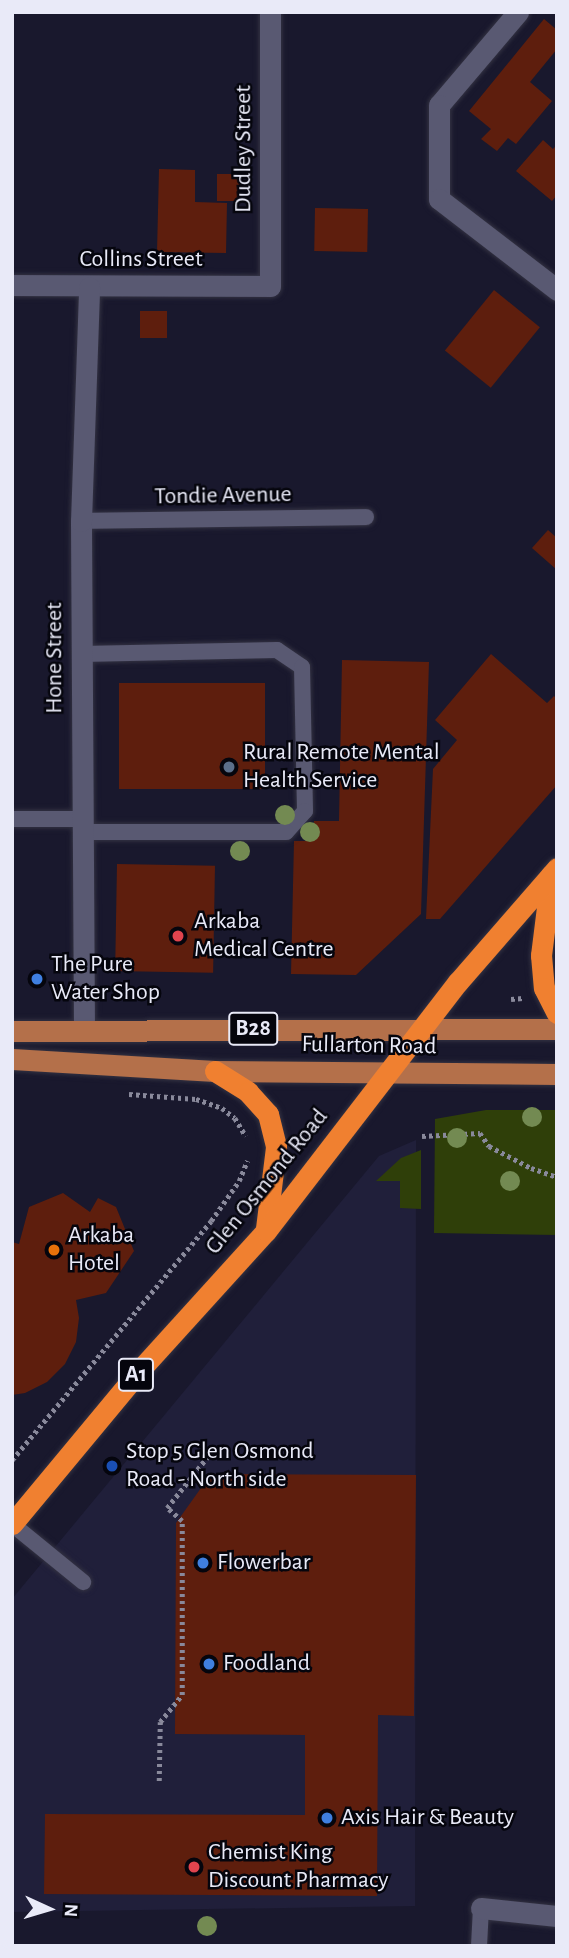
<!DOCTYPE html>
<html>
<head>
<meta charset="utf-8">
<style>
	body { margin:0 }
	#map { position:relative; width:569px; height:1958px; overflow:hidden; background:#19182d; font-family:"Alegreya Sans",sans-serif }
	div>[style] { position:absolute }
	.built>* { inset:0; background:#201f3a }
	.green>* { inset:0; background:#2f3f09 }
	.building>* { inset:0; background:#5e1e0d; transform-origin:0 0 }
	.path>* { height:4.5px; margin-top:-2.25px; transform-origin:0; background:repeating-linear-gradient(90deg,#89899b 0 3.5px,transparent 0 7px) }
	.roads { filter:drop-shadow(0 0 2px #333242) drop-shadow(0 0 2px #333242) }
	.lane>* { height:16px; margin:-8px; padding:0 8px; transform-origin:8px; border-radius:8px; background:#595972 }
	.street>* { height:21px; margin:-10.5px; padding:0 10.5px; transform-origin:10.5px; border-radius:10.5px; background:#595972 }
	.primary>* { height:21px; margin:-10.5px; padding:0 10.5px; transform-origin:10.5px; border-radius:10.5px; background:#b4704a }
	.highway>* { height:21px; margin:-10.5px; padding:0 10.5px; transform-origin:10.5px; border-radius:10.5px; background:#f08030 }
	.trees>* { width:20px; height:20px; margin:-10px; border-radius:50%; background:#738a52 }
	.dots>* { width:19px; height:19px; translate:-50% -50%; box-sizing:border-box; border:4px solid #05050d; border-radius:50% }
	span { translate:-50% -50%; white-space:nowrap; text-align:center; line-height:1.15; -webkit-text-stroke:5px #05050d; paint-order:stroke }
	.shield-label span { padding:2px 5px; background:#05050d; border:2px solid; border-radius:5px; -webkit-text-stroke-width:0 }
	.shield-label { font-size:23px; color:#e9eaf8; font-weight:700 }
	.street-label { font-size:24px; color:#e9eaf8 }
	.poi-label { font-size:24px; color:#e9eaf8 }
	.left { translate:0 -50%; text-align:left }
	.frame { position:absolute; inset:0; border:14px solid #e9eaf8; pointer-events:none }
	.north { position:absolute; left:14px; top:1874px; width:70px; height:70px; -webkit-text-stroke:5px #05050d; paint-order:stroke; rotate:94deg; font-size:19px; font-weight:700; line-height:28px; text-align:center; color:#e9eaf8 }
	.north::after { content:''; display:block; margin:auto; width:24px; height:32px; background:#e9eaf8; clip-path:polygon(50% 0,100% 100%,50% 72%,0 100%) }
</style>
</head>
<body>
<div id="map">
	<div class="built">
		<div style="clip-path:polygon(416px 1140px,415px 1906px,12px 1912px,12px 1599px,379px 1156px)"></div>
	</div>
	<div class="green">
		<div style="clip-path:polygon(486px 1110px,557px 1110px,557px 1235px,434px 1233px,435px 1119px)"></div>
		<div style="clip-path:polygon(421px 1150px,421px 1209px,400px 1208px,400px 1181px,376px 1181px,401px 1158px)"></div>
	</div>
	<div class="building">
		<div style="clip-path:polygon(544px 19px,557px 30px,557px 49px,530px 82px,552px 101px,516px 144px,508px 138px,497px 151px,481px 139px,491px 129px,469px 111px)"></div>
		<div style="clip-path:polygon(543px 140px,553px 149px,557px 145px,557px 195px,552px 201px,516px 171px)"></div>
		<div style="clip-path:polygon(159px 169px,195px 170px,195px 202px,227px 203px,226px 253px,157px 252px)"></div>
		<div style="left:243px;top:174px;width:27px;height:26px;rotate:90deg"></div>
		<div style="left:315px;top:208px;width:53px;height:43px;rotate:1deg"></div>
		<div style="left:494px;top:290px;width:59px;height:78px;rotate:39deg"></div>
		<div style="left:140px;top:311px;width:27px;height:27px"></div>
		<div style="clip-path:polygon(548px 530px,557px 538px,557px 570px,532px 548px)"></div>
		<div style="clip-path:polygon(491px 654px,547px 703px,554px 696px,557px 699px,557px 785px,440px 919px,426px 919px,433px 769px,457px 740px,435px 720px)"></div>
		<div style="clip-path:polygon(342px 660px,429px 662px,421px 914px,356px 975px,291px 974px,294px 841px,313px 841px,314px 821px,339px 821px)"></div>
		<div style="left:119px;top:683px;width:146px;height:106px"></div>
		<div style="left:117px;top:864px;width:98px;height:107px;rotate:1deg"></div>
		<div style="clip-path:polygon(63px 1193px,90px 1212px,98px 1198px,116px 1207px,134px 1251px,106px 1293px,76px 1300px,79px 1318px,76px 1342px,65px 1364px,47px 1382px,25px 1393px,12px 1395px,12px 1242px,19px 1244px,29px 1207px)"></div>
		<div style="clip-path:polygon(211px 1474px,416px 1475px,414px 1716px,378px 1715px,377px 1896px,44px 1894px,45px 1814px,305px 1815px,305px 1735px,175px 1734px,176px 1523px)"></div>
	</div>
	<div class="path">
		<div style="left:511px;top:999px;width:12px;rotate:-5deg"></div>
		<div style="left:129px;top:1094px;width:67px;rotate:4.3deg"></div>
		<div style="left:196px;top:1099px;width:28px;rotate:19deg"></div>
		<div style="left:222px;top:1108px;width:16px;rotate:38deg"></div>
		<div style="left:235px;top:1118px;width:21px;rotate:59deg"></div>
		<div style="left:422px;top:1136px;width:58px;rotate:-3deg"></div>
		<div style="left:480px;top:1133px;width:16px;rotate:55deg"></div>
		<div style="left:489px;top:1146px;width:47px;rotate:27.6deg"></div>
		<div style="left:531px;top:1168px;width:28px;rotate:19deg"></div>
		<div style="left:12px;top:1460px;width:311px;rotate:-50.2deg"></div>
		<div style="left:211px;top:1221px;width:49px;rotate:-55deg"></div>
		<div style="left:239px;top:1181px;width:22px;rotate:-68deg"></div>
		<div style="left:159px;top:1781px;width:59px;rotate:-89deg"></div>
		<div style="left:160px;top:1722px;width:35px;rotate:-51deg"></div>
		<div style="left:182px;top:1695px;width:174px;rotate:-90deg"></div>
		<div style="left:182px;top:1521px;width:20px;rotate:-139deg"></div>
		<div style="left:167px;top:1508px;width:66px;rotate:-51.7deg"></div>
	</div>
	<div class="roads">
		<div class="lane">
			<div style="left:81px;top:521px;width:285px;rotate:-0.8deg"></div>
			<div style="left:81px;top:654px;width:196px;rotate:-1.2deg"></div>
			<div style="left:277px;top:650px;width:30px;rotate:34deg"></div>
			<div style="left:302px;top:667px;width:144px;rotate:88.8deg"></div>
			<div style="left:305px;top:811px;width:28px;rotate:132deg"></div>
			<div style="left:286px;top:832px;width:204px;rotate:180deg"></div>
			<div style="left:12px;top:819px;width:71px"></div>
			<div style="left:12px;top:1524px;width:92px;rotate:39.2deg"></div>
			<div style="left:479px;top:1946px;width:38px;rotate:-87deg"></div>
		</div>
		<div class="street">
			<div style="left:518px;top:12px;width:122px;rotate:130.3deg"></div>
			<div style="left:439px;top:105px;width:94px;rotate:90deg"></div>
			<div style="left:439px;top:199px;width:149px;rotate:37.6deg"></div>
			<div style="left:12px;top:285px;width:258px;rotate:0.2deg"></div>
			<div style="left:270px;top:286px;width:274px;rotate:-90deg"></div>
			<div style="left:84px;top:1030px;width:509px;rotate:-90.34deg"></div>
			<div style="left:81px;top:521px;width:234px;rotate:-88deg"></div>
			<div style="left:481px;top:1908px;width:76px;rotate:6deg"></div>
		</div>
		<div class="primary">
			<div style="left:12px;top:1031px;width:545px;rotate:-0.21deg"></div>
			<div style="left:12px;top:1059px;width:203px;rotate:3.4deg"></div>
			<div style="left:215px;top:1071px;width:342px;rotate:0.5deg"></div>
		</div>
		<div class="highway">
			<div style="left:551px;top:875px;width:81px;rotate:97.1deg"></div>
			<div style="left:541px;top:955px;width:33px;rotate:85deg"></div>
			<div style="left:544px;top:988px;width:28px;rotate:63deg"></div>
			<div style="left:215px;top:1071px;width:39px;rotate:32deg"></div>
			<div style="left:248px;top:1092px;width:30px;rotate:48deg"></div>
			<div style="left:268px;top:1114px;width:34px;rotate:76deg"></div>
			<div style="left:276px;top:1147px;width:83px;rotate:97deg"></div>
			<div style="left:12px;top:1524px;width:197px;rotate:-50.3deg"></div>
			<div style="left:138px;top:1372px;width:190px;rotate:-47.8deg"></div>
			<div style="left:266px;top:1231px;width:314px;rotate:-52.4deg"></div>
			<div style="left:458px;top:982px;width:151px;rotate:-49deg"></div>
		</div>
	</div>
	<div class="trees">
		<div style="left:285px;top:815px"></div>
		<div style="left:310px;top:832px"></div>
		<div style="left:240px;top:851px"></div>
		<div style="left:532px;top:1117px"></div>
		<div style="left:457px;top:1138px"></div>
		<div style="left:510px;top:1181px"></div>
		<div style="left:207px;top:1926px"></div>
	</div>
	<div class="dots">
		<div style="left:229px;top:767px;background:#5c6f8a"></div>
		<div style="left:178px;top:936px;background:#e0444e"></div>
		<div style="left:37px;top:979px;background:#3f7fe0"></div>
		<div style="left:54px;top:1250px;background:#e8710a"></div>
		<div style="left:112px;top:1466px;background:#1a4fb4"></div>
		<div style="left:203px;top:1563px;background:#3f7fe0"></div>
		<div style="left:209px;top:1664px;background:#3f7fe0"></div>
		<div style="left:327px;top:1818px;background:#3f7fe0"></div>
		<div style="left:194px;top:1867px;background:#e0444e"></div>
	</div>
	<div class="shield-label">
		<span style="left:253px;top:1029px">B28</span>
		<span style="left:136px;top:1375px">A1</span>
	</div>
	<div class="street-label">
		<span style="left:244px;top:149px;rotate:-90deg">Dudley Street</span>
		<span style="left:141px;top:260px">Collins Street</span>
		<span style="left:223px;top:496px;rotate:-1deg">Tondie Avenue</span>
		<span style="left:55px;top:658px;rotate:-90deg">Hone Street</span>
		<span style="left:369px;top:1046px;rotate:1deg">Fullarton Road</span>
		<span style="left:267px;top:1182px;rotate:-51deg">Glen Osmond Road</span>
	</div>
	<div class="poi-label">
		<span class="left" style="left:243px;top:767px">Rural Remote Mental<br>Health Service</span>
		<span class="left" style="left:194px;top:936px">Arkaba<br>Medical Centre</span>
		<span class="left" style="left:51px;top:979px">The Pure<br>Water Shop</span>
		<span class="left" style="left:68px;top:1250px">Arkaba<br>Hotel</span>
		<span class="left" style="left:126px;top:1466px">Stop 5 Glen Osmond<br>Road - North side</span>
		<span class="left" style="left:217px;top:1563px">Flowerbar</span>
		<span class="left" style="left:223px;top:1664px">Foodland</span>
		<span class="left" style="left:341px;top:1818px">Axis Hair &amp; Beauty</span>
		<span class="left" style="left:208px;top:1867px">Chemist King<br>Discount Pharmacy</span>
	</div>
	<div class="frame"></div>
	<div class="north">N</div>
</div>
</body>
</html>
